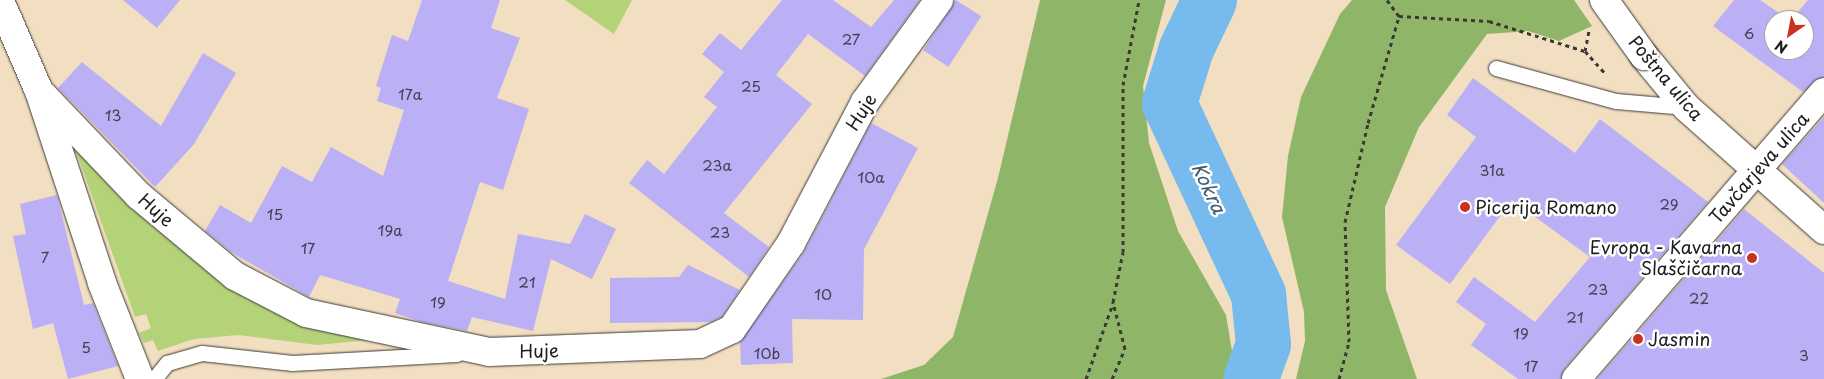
<!DOCTYPE html>
<html>
<head>
<meta charset="utf-8">
<style>
	body { margin:0 }
	#map { position:relative; width:1824px; height:379px; overflow:hidden; background:#f2dec0; font-family:"Playpen Sans",sans-serif }
	div>[style] { position:absolute }
	.green>* { inset:0; background:#b4d379 }
	.forest>* { inset:0; background:#8fb569 }
	.river>* { height:55px; margin:-27.5px; padding:0 27.5px; transform-origin:27.5px; border-radius:27.5px; background:#77baed }
	.building>* { inset:0; background:#bbaff5; transform-origin:0 0 }
	.path>* { height:3px; margin-top:-1.5px; transform-origin:0; background:repeating-linear-gradient(90deg,#3c3935 0 4px,transparent 0 8px) }
	.roads { filter:drop-shadow(0 0 1px #3c3935) drop-shadow(0 0 1px #3c3935) }
	.lane>* { height:15px; margin:-7.5px; padding:0 7.5px; transform-origin:7.5px; border-radius:7.5px; background:#fff }
	.street>* { height:28px; margin:-14px; padding:0 14px; transform-origin:14px; border-radius:14px; background:#fff }
	.bridges { filter:drop-shadow(0 0 1px #3c3935) drop-shadow(0 0 1px #3c3935) }
	.street-bridge>* { height:28px; margin:-14px; padding:0 14px; transform-origin:14px; border-radius:14px; background:#fff }
	.dots>* { width:14px; height:14px; translate:-50% -50%; box-sizing:border-box; border:2px solid #fff; border-radius:50% }
	span { translate:-50% -50%; white-space:nowrap; text-align:center; line-height:1.15; -webkit-text-stroke:5px #fff; paint-order:stroke }
	.number-label { font-size:15px; color:#444152 }
	.number-label span { -webkit-text-stroke-width:0 }
	.street-label { font-size:18px; color:#1c1c1c }
	.poi-label { font-size:18px; color:#1c1c1c }
	.left { translate:0 -50%; text-align:left }
	.right { translate:-100% -50%; text-align:right }
	.water-label { font-size:19px; color:#405b70; font-style:italic }
	.north { position:absolute; left:1764px; top:10px; width:50px; height:50px; box-sizing:border-box; background:#fff; border:1px solid #a4a4a4; border-radius:50%; rotate:213deg; font-size:14px; font-weight:700; line-height:20px; text-align:center; color:#1c1c1c }
	.north::after { content:''; display:block; margin:auto; width:18px; height:22px; background:#c8321e; clip-path:polygon(50% 0,100% 100%,50% 72%,0 100%) }
</style>
</head>
<body>
<div id="map">
	<div class="green">
		<div style="clip-path:polygon(565px 0,632px 0,614px 34px)"></div>
		<div style="clip-path:polygon(72px 140px,159px 228px,370px 340px,317px 345px,238px 335px,194px 339px,158px 351px,153px 340px,144px 343px,139px 333px,151px 328px,146px 314px,135px 317px)"></div>
	</div>
	<div class="forest">
		<div style="clip-path:polygon(1040px 0,1166px 0,1143px 86px,1149px 143px,1178px 231px,1226px 315px,1232px 351px,1225px 379px,881px 379px,924px 365px,953px 337px,998px 178px)"></div>
		<div style="clip-path:polygon(1352px 0,1574px 0,1592px 26px,1559px 41px,1528px 31px,1487px 34px,1419px 127px,1385px 207px,1386px 290px,1417px 379px,1296px 379px,1305px 341px,1304px 312px,1282px 217px,1288px 156px,1301px 97px,1340px 14px)"></div>
	</div>
	<div class="river">
		<div style="left:1209px;top:0;width:53px;rotate:115.6deg"></div>
		<div style="left:1186px;top:48px;width:58px;rotate:107.2deg"></div>
		<div style="left:1169px;top:103px;width:211px;rotate:65deg"></div>
		<div style="left:1258px;top:294px;width:50px;rotate:84.3deg"></div>
		<div style="left:1263px;top:344px;width:37px;rotate:110deg"></div>
	</div>
	<div class="building">
		<div style="clip-path:polygon(123px 0,180px 0,157px 28px)"></div>
		<div style="clip-path:polygon(422px 0,500px 0,491px 28px,520px 38px,497px 98px,529px 109px,503px 190px,480px 182px,448px 281px,505px 299px,518px 234px,570px 244px,585px 214px,616px 229px,592px 279px,551px 259px,533px 331px,472px 317px,467px 331px,421px 322px,395px 313px,400px 299px,320px 275px,309px 297px,231px 252px,205px 231px,220px 205px,251px 223px,282px 166px,312px 182px,331px 147px,383px 176px,404px 110px,377px 101px,381px 88px,376px 86px,392px 35px,408px 41px)"></div>
		<div style="clip-path:polygon(782px 0,833px 0,871px 27px,894px 0,920px 0,865px 76px,808px 34px,776px 75px,812px 104px,724px 213px,769px 247px,749px 277px,629px 183px,647px 160px,664px 174px,717px 107px,704px 97px,724px 72px,702px 54px,720px 33px,741px 50px)"></div>
		<div style="left:956px;top:0;width:30px;height:60px;rotate:33deg"></div>
		<div style="clip-path:polygon(1734px 0,1760px 0,1789px 20px,1774px 20px,1774px 50px,1804px 50px,1804px 20px,1791px 20px,1808px 0,1824px 0,1824px 77px,1803px 92px,1713px 26px)"></div>
		<div style="clip-path:polygon(203px 53px,236px 73px,194px 144px,155px 187px,58px 88px,82px 62px,161px 126px)"></div>
		<div style="clip-path:polygon(1473px 78px,1575px 153px,1600px 119px,1708px 202px,1564px 369px,1561px 379px,1518px 379px,1471px 345px,1486px 324px,1456px 302px,1474px 277px,1535px 322px,1590px 257px,1512px 200px,1450px 284px,1396px 245px,1476px 137px,1447px 115px)"></div>
		<div style="clip-path:polygon(1824px 117px,1824px 203px,1782px 164px)"></div>
		<div style="clip-path:polygon(871px 123px,918px 148px,864px 249px,863px 320px,792px 319px,793px 363px,741px 365px,740px 342px,804px 252px)"></div>
		<div style="clip-path:polygon(57px 195px,84px 305px,93px 303px,118px 366px,68px 379px,53px 323px,33px 329px,13px 236px,26px 234px,20px 204px)"></div>
		<div style="clip-path:polygon(1744px 209px,1824px 273px,1824px 379px,1597px 379px)"></div>
		<div style="clip-path:polygon(688px 265px,740px 290px,722px 317px,711px 322px,610px 323px,610px 278px,679px 277px)"></div>
	</div>
	<div class="path">
		<div style="left:1387px;top:0;width:20px;rotate:53deg"></div>
		<div style="left:1399px;top:16px;width:90px;rotate:3.2deg"></div>
		<div style="left:1489px;top:21px;width:101px;rotate:17.4deg"></div>
		<div style="left:1585px;top:51px;width:31px;rotate:48deg"></div>
		<div style="left:1585px;top:51px;width:21px;rotate:-79deg"></div>
		<div style="left:1086px;top:379px;width:81px;rotate:-70.4deg"></div>
		<div style="left:1112px;top:379px;width:33px;rotate:-67deg"></div>
		<div style="left:1125px;top:349px;width:49px;rotate:-104.3deg"></div>
		<div style="left:1113px;top:302px;width:51px;rotate:-78.7deg"></div>
		<div style="left:1123px;top:252px;width:167px;rotate:-90deg"></div>
		<div style="left:1123px;top:85px;width:86px;rotate:-79.3deg"></div>
		<div style="left:1339px;top:379px;width:38px;rotate:-75deg"></div>
		<div style="left:1349px;top:342px;width:120px;rotate:-91.9deg"></div>
		<div style="left:1345px;top:222px;width:102px;rotate:-76.9deg"></div>
		<div style="left:1368px;top:123px;width:111px;rotate:-73.8deg"></div>
	</div>
	<div class="roads">
		<div class="lane">
			<div style="left:1496px;top:68px;width:124px;rotate:15.4deg"></div>
			<div style="left:1616px;top:101px;width:70px;rotate:4.9deg"></div>
			<div style="left:154px;top:379px;width:21px;rotate:-51deg"></div>
			<div style="left:167px;top:363px;width:36px;rotate:-16deg"></div>
			<div style="left:202px;top:353px;width:91px;rotate:6.3deg"></div>
			<div style="left:292px;top:363px;width:165px;rotate:-3.1deg"></div>
		</div>
		<div class="street">
			<div style="left:0;top:1px;width:98px;rotate:66.6deg"></div>
			<div style="left:39px;top:91px;width:144px;rotate:46.4deg"></div>
			<div style="left:138px;top:195px;width:126px;rotate:39.9deg"></div>
			<div style="left:235px;top:276px;width:80px;rotate:27.5deg"></div>
			<div style="left:306px;top:313px;width:187px;rotate:12deg"></div>
			<div style="left:489px;top:352px;width:211px;rotate:-2.2deg"></div>
			<div style="left:700px;top:344px;width:35px;rotate:-25deg"></div>
			<div style="left:732px;top:329px;width:104px;rotate:-55.5deg"></div>
			<div style="left:791px;top:243px;width:159px;rotate:-62.3deg"></div>
			<div style="left:865px;top:102px;width:126px;rotate:-54deg"></div>
			<div style="left:1644px;top:56px;width:66px;rotate:50.5deg"></div>
			<div style="left:1686px;top:107px;width:185px;rotate:41.7deg"></div>
			<div style="left:41px;top:97px;width:196px;rotate:71.8deg"></div>
			<div style="left:102px;top:283px;width:103px;rotate:68.4deg"></div>
			<div style="left:1576px;top:379px;width:379px;rotate:-49.2deg"></div>
		</div>
	</div>
	<div class="bridges">
		<div class="street-bridge">
			<div style="left:1604px;top:0;width:69px;rotate:54.5deg"></div>
		</div>
	</div>
	<div class="dots">
		<div style="left:1465px;top:207px;background:#c8321e"></div>
		<div style="left:1752px;top:258px;background:#c8321e"></div>
		<div style="left:1638px;top:339px;background:#c8321e"></div>
	</div>
	<div class="number-label">
		<span style="left:1749px;top:33px">6</span>
		<span style="left:851px;top:39px">27</span>
		<span style="left:751px;top:86px">25</span>
		<span style="left:410px;top:94px">17a</span>
		<span style="left:113px;top:115px">13</span>
		<span style="left:717px;top:165px">23a</span>
		<span style="left:1492px;top:170px">31a</span>
		<span style="left:871px;top:177px">10a</span>
		<span style="left:1669px;top:204px">29</span>
		<span style="left:275px;top:214px">15</span>
		<span style="left:390px;top:230px">19a</span>
		<span style="left:720px;top:232px">23</span>
		<span style="left:308px;top:248px">17</span>
		<span style="left:45px;top:257px">7</span>
		<span style="left:527px;top:282px">21</span>
		<span style="left:1598px;top:289px">23</span>
		<span style="left:823px;top:294px">10</span>
		<span style="left:1699px;top:298px">22</span>
		<span style="left:438px;top:302px">19</span>
		<span style="left:1575px;top:317px">21</span>
		<span style="left:1521px;top:333px">19</span>
		<span style="left:86px;top:347px">5</span>
		<span style="left:767px;top:353px">10b</span>
		<span style="left:1804px;top:355px">3</span>
		<span style="left:1531px;top:366px">17</span>
	</div>
	<div class="street-label">
		<span style="left:1666px;top:78px;rotate:50deg">Poštna ulica</span>
		<span style="left:861px;top:112px;rotate:-58deg">Huje</span>
		<span style="left:1759px;top:168px;rotate:-49deg">Tavčarjeva ulica</span>
		<span style="left:156px;top:210px;rotate:41deg">Huje</span>
		<span style="left:539px;top:351px;rotate:-2deg">Huje</span>
	</div>
	<div class="poi-label">
		<span class="left" style="left:1475px;top:207px">Picerija Romano</span>
		<span class="right" style="left:1742px;top:258px">Evropa - Kavarna<br>Slaščičarna</span>
		<span class="left" style="left:1648px;top:339px">Jasmin</span>
	</div>
	<div class="water-label">
		<span style="left:1209px;top:188px;rotate:65deg">Kokra</span>
	</div>
	<div class="north">N</div>
</div>
</body>
</html>
